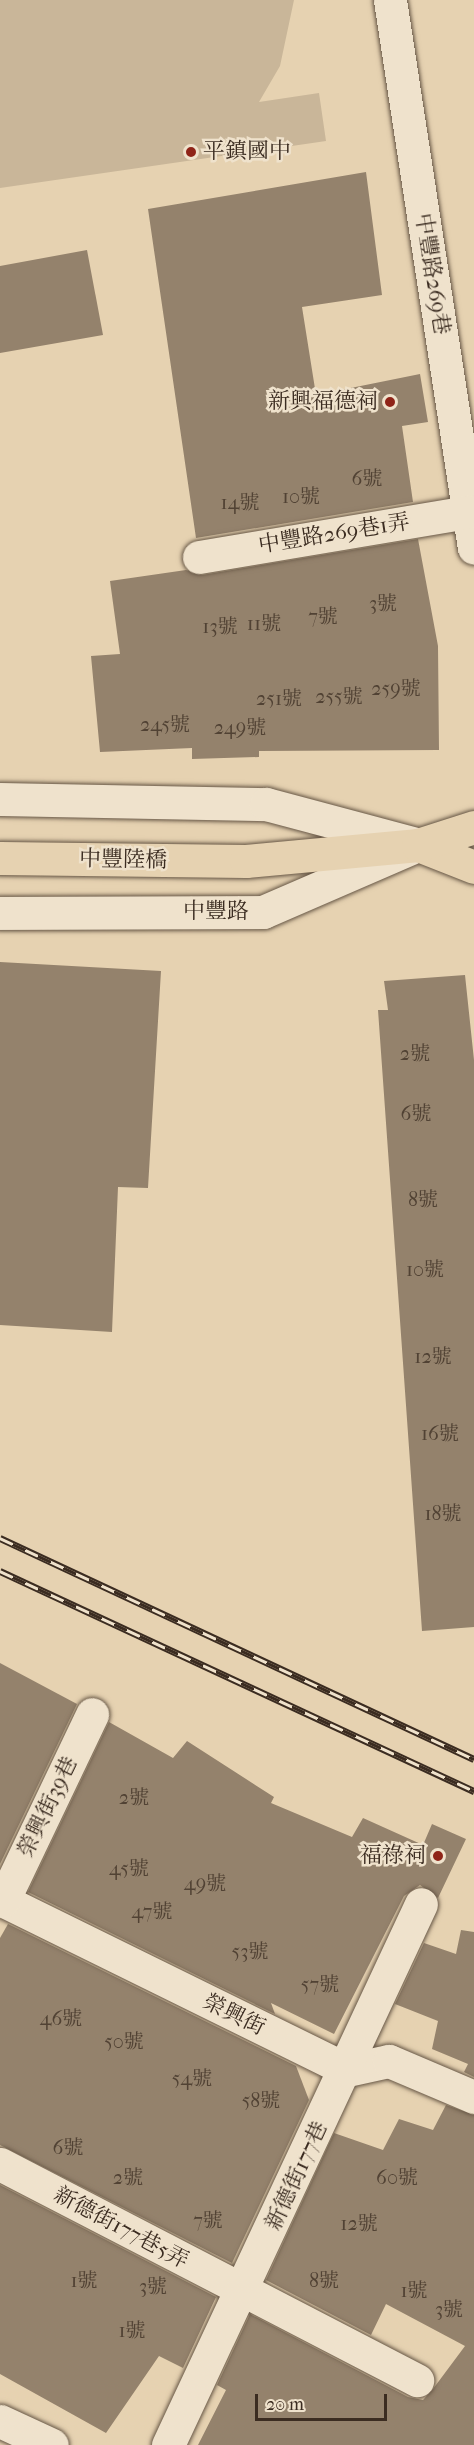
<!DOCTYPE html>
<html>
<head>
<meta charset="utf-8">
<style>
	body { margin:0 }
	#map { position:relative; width:474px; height:2445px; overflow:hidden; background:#e6d2b1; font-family:"IM FELL French Canon","Noto Serif TC",serif }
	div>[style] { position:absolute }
	.green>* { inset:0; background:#c9b699 }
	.building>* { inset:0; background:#94826c }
	.roads { filter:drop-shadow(0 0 2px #665645) drop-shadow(0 0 2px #665645) }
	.minor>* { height:33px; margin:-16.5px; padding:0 16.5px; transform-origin:16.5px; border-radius:16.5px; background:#efe2cc }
	.major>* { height:33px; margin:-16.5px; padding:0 16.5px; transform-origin:16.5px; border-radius:16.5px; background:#e6d2b1 }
	.rail>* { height:7px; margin-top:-3.5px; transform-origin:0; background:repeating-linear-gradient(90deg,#efe2cc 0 14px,#3b2c21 0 28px); box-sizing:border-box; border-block:2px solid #3b2c21 }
	.dots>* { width:16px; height:16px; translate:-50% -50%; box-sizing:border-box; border:3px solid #efe2cc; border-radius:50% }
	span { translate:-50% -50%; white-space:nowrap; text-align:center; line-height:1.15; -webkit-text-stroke:5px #efe2cc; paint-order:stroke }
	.number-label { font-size:20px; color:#514234 }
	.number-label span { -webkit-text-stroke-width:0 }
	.poi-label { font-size:22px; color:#3b2c21 }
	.left { translate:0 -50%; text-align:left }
	.right { translate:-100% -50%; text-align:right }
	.street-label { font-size:22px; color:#3b2c21 }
	.scale { position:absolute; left:255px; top:2394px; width:132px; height:27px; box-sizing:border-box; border:3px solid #3b2c21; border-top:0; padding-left:8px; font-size:18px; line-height:21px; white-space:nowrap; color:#3b2c21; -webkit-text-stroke:4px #efe2cc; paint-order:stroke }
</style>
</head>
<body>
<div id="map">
	<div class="green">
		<div style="clip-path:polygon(0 0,294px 0,280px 66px,259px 102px,319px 93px,326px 141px,0 188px)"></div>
	</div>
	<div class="building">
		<div style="clip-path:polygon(366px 172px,382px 295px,302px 307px,316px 395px,420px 374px,428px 422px,402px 426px,413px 502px,196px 538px,148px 209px)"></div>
		<div style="clip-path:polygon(87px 250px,103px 335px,0 353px,0 266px)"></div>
		<div style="clip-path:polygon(418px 539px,438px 646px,439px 750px,259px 751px,259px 757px,192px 759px,192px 748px,100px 752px,91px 656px,120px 654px,110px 581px,186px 570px,202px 575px)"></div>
		<div style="clip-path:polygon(0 962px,161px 971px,148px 1188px,118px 1187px,112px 1332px,0 1325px)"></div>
		<div style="clip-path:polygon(465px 975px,474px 1060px,474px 1627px,422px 1631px,378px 1010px,388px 1010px,384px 981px)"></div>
		<div style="clip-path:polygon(0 1663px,77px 1704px,0 1864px)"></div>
		<div style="clip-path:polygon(109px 1722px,173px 1758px,187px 1741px,274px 1797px,271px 1803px,352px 1837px,363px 1818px,423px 1845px,432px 1824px,466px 1839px,438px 1898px,420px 1885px,404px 1896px,334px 2034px,271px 2003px,275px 2014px,28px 1892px)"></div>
		<div style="clip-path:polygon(8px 1924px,296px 2066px,309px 2100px,232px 2263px,0 2145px,0 1938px)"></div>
		<div style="clip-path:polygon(461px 1930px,474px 1932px,474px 2077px,464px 2072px,468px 2064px,432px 2049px,438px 2021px,395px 2004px,424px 1943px,456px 1954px)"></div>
		<div style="clip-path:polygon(446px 2105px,474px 2115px,474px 2445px,198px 2445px,226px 2390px,217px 2385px,250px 2314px,408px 2397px,423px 2400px,433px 2389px,465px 2346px,386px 2304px,371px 2335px,266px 2280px,334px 2133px,383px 2150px,399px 2119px,433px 2130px)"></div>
		<div style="clip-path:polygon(0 2185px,216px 2297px,183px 2368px,159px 2356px,106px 2433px,0 2374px)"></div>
	</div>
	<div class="roads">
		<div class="minor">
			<div style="left:390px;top:0;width:554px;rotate:81.29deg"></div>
			<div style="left:199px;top:557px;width:274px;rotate:-9.5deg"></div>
			<div style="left:0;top:799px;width:266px;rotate:1.1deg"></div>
			<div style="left:266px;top:804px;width:155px;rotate:14.9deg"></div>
			<div style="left:0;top:913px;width:263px;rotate:-0.2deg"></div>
			<div style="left:263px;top:912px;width:161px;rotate:-23.4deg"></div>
			<div style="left:0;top:1899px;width:387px;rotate:26.2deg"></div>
			<div style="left:347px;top:2070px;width:43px;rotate:-12.1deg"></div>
			<div style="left:389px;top:2061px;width:92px;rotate:23deg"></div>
			<div style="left:3px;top:1901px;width:207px;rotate:-64.5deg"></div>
			<div style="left:0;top:2164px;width:470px;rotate:27.4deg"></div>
			<div style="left:0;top:2421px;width:57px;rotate:24.8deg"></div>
			<div style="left:168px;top:2445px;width:597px;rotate:-64.94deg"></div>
		</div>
		<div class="major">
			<div style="left:418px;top:845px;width:60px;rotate:21.4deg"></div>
			<div style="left:0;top:858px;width:246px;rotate:0.7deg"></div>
			<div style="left:246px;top:861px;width:173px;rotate:-5.3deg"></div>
			<div style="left:418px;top:845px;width:59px;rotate:-17.8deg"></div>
		</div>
	</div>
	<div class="rail">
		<div style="left:0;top:1538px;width:523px;rotate:25deg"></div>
		<div style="left:0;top:1571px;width:523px;rotate:24.9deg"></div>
	</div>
	<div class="dots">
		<div style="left:191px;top:152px;background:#8f2418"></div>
		<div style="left:390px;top:402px;background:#8f2418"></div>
		<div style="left:438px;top:1856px;background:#8f2418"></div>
	</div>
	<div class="number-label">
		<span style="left:367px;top:478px">6號</span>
		<span style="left:301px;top:496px">10號</span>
		<span style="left:240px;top:502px">14號</span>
		<span style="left:383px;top:603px">3號</span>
		<span style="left:323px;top:616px">7號</span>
		<span style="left:264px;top:623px">11號</span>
		<span style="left:220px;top:626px">13號</span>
		<span style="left:396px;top:688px">259號</span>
		<span style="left:339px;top:696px">255號</span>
		<span style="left:279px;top:698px">251號</span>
		<span style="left:165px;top:724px">245號</span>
		<span style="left:240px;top:727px">249號</span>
		<span style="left:415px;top:1053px">2號</span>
		<span style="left:416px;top:1113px">6號</span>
		<span style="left:423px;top:1199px">8號</span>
		<span style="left:425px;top:1269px">10號</span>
		<span style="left:433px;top:1356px">12號</span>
		<span style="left:440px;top:1433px">16號</span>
		<span style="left:443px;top:1513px">18號</span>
		<span style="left:134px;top:1797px">2號</span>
		<span style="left:129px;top:1868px">45號</span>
		<span style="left:205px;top:1883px">49號</span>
		<span style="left:152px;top:1911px">47號</span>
		<span style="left:250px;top:1951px">53號</span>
		<span style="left:320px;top:1984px">57號</span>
		<span style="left:61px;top:2018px">46號</span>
		<span style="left:124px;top:2041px">50號</span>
		<span style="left:192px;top:2078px">54號</span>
		<span style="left:261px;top:2100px">58號</span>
		<span style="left:68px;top:2147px">6號</span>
		<span style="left:128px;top:2177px">2號</span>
		<span style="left:397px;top:2177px">60號</span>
		<span style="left:208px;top:2220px">7號</span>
		<span style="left:359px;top:2223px">12號</span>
		<span style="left:84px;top:2280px">1號</span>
		<span style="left:324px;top:2280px">8號</span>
		<span style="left:153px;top:2286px">3號</span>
		<span style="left:414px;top:2290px">1號</span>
		<span style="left:449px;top:2309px">3號</span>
		<span style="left:132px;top:2330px">1號</span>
	</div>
	<div class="poi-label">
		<span class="left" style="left:203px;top:152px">平鎮國中</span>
		<span class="right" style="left:378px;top:402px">新興福德祠</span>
		<span class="right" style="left:426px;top:1856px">福祿祠</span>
	</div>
	<div class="street-label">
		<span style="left:432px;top:274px;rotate:81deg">中豐路269巷</span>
		<span style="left:334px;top:534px;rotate:-9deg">中豐路269巷1弄</span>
		<span style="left:123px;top:860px;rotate:1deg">中豐陸橋</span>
		<span style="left:216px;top:912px">中豐路</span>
		<span style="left:48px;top:1807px;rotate:-64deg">榮興街39巷</span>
		<span style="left:234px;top:2015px;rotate:26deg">榮興街</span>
		<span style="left:297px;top:2176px;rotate:-65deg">新德街177巷</span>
		<span style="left:121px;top:2228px;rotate:28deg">新德街177巷5弄</span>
	</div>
	<div class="scale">20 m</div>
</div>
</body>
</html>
